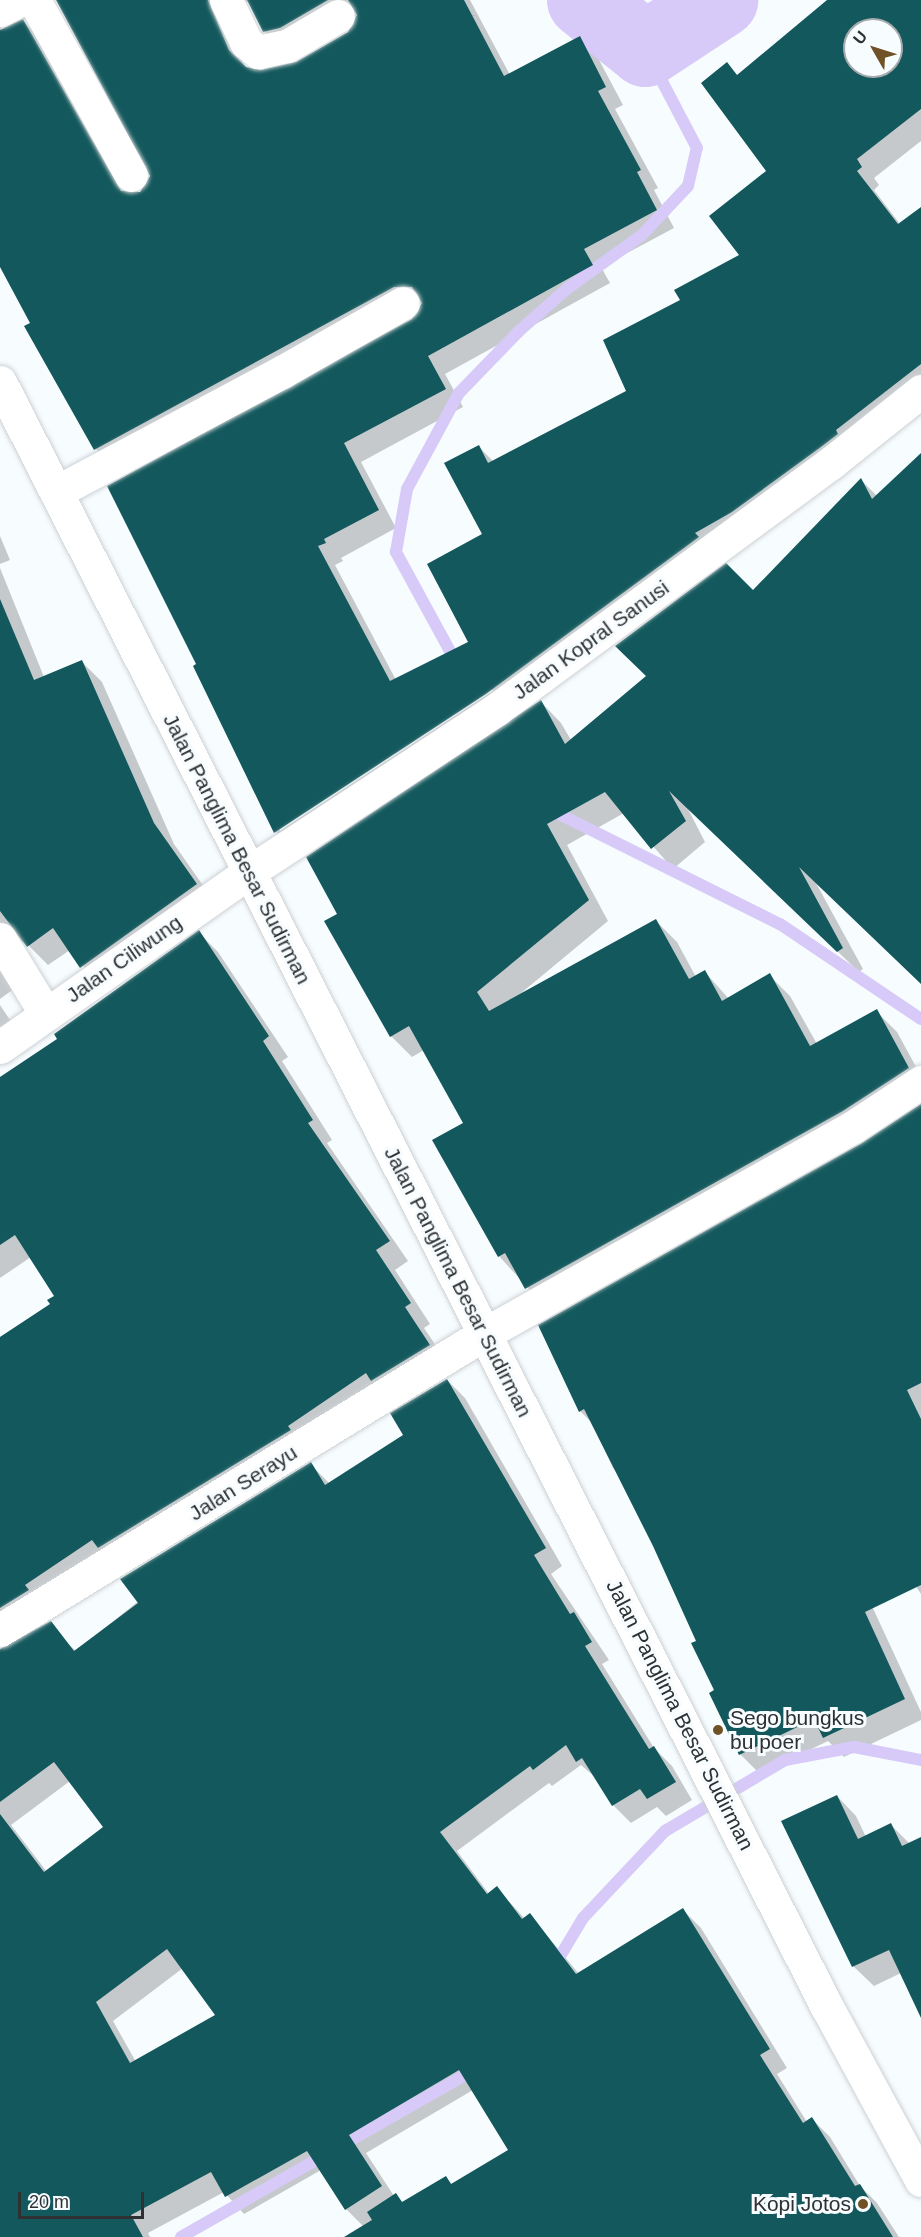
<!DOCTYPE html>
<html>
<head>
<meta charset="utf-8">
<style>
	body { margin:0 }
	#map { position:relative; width:921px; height:2237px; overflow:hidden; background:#f7fcff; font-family:Helvetica,sans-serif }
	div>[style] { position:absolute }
	.shadow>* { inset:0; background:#0003 }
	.stream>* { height:12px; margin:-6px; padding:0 6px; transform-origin:6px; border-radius:6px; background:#d7caf8 }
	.river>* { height:75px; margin:-37.5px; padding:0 37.5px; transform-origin:37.5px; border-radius:37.5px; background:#d7caf8 }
	.building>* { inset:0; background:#12585c }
	.roads { filter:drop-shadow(0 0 2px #ccd1d4) drop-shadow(0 0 2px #ccd1d4) }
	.minor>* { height:33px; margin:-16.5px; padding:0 16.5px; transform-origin:16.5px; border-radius:16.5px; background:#fff }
	.secondary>* { height:33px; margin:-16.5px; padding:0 16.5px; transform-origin:16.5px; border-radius:16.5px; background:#fff }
	.dots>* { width:16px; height:16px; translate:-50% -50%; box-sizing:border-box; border:3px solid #f7fcff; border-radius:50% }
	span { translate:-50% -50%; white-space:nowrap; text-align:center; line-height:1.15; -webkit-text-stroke:6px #f7fcff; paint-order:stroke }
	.street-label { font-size:21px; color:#2e3031 }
	.poi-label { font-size:21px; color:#2e3031 }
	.left { translate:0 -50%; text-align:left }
	.right { translate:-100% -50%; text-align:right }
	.north { position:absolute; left:843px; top:18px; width:60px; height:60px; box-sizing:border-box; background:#f7fcff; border:2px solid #a7aaad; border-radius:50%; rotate:309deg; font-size:16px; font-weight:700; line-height:24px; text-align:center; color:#2e3031 }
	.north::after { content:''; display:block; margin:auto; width:21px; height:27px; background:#715227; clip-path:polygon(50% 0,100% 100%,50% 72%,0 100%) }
	.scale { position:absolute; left:18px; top:2192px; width:126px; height:27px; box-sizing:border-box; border:3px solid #2e3031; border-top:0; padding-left:8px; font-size:18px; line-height:21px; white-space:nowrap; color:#2e3031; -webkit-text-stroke:4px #f7fcff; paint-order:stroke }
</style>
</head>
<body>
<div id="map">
	<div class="shadow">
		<div style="clip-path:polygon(evenodd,0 0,1px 30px,23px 21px,41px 39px,126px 193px,142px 192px,151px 175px,106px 0,470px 0,510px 75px,579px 38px,597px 56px,623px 105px,615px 109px,658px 188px,654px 190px,674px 228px,601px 267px,610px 283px,445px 374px,463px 407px,361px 462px,396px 528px,341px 558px,343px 561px,335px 565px,396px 680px,470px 643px,484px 535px,479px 447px,494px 462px,628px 392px,682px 300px,741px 256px,768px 171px,727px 64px,738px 76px,830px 0,921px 0,921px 141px,874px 178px,879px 185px,874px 190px,900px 224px,921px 209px,921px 396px,293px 850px,276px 832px,195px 666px,421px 313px,421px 304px,412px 304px,114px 467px,96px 449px,26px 327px,32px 324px,0 264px,0 0,236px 1px,248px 2px,264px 31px,282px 49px,348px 17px,358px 17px,349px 33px,297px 64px,253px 72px,244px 65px,227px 27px,236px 1px,0 0,855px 30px,891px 30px,891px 66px,855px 66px,855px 30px,0 0,492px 688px,493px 691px,280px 831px,280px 827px,492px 688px)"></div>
		<div style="clip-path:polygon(921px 455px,921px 983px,816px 883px,863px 969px,859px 972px,687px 807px,705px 842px,673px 869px,624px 813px,567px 845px,608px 921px,520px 994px,656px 921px,677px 942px,696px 977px,705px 972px,729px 999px,769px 975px,790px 996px,817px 1044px,876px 1011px,897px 1032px,921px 1076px,547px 1309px,499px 1256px,465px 1123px,424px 1050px,412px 1057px,391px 1036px,339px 915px,541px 702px,561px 723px,571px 740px,753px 592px,861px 480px,877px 496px)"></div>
		<div style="clip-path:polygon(0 536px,10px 560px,0 564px)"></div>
		<div style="clip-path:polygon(0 568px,44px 677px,82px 662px,102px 682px,174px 844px,216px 904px,101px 987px,70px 950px,48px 965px,25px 942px,10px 943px,15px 988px,0 999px)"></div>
		<div style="clip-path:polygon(198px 932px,218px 952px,288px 1057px,282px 1061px,332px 1140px,327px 1143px,408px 1261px,395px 1270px,430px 1324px,424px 1328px,449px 1365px,0 1638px,0 1337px,52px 1305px,56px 1296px,31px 1257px,0 1278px,0 1078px,59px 1039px)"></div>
		<div style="clip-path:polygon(0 1005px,12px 1023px,0 1030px)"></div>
		<div style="clip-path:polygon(921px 1106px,921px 1594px,839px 1469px,815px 1483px,921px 1712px,921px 1720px,844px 1757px,828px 1741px,760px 1774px,740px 1754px,711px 1694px,716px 1691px,698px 1642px,622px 1477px,613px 1468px,592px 1423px,580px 1411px,863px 1145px)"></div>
		<div style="clip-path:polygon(evenodd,447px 1380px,465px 1398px,562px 1566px,551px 1574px,609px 1660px,602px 1664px,654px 1748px,672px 1766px,692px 1800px,666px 1816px,657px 1807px,631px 1823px,613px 1805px,596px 1778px,581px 1765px,552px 1786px,549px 1783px,457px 1851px,489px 1894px,497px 1888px,525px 1919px,530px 1915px,579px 1974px,683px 1910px,701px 1928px,787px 2068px,777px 2074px,807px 2122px,812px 2119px,830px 2137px,860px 2186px,877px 2203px,899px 2237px,385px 2237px,364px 2227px,346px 2209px,321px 2170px,244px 2214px,224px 2192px,148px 2233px,150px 2237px,0 2237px,0 1685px,62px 1638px,76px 1651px,310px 1464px,330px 1484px,405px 1436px,447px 1380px,70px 1781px,105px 1827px,47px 1872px,11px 1825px,70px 1781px,447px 1380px,183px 1968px,218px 2015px,136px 2062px,113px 2021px,183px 1968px,447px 1380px,473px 2090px,510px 2150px,453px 2185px,445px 2178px,404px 2203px,394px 2196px,366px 2153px,473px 2090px)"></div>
		<div style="clip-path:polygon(837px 1796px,856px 1816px,866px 1837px,891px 1825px,910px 1844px,921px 1839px,921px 2014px,901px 1973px,874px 1986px,854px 1967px,783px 1822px)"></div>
	</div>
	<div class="stream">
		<div style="left:457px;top:664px;width:128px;rotate:-118.6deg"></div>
		<div style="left:396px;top:552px;width:64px;rotate:-80.1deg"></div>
		<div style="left:407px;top:489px;width:109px;rotate:-61.6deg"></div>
		<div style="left:459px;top:393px;width:86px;rotate:-45.9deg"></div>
		<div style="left:519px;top:331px;width:65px;rotate:-41.3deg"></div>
		<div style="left:568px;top:288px;width:91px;rotate:-35.6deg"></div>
		<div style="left:642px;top:235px;width:67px;rotate:-46.8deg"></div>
		<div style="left:688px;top:186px;width:39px;rotate:-77deg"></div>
		<div style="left:697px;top:148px;width:112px;rotate:-117.7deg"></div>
		<div style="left:547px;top:808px;width:260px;rotate:26.5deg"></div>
		<div style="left:780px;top:924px;width:170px;rotate:34deg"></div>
		<div style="left:553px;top:1968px;width:58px;rotate:-59deg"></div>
		<div style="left:583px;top:1918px;width:120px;rotate:-46.7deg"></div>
		<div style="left:665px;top:1831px;width:139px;rotate:-30.6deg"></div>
		<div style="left:785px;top:1760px;width:70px;rotate:-10.7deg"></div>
		<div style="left:854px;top:1747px;width:68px;rotate:11deg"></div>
		<div style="left:181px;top:2237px;width:341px;rotate:-29.7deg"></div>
	</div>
	<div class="river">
		<div style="left:584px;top:0;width:78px;rotate:38.8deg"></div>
		<div style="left:645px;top:49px;width:90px;rotate:-33.2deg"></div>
	</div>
	<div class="building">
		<div style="clip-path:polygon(evenodd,56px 0,208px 0,229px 50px,246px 67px,261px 70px,296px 62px,348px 32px,357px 15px,348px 0,464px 0,504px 76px,580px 36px,606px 87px,598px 91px,641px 170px,637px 172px,657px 210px,584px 249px,593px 265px,428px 356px,446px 389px,344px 443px,379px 510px,324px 539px,326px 543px,318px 546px,390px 681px,468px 642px,427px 564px,482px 534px,444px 463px,479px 445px,488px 463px,626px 391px,603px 340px,680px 300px,674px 290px,739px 255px,709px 216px,766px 171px,701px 83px,727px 62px,737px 75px,827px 0,921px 0,921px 109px,857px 159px,862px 167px,857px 171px,898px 224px,921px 207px,921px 364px,836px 430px,838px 434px,821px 447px,732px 512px,695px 533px,699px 537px,486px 694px,274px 833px,193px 666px,196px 664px,107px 486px,412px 319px,422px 303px,412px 287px,394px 287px,94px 450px,24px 326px,30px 323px,0 267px,0 30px,23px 19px,121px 191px,140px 192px,150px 176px,56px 0,855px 30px,891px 30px,891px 66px,855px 66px,855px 30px)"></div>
		<div style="clip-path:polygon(247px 0,328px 0,280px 28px,263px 32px)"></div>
		<div style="clip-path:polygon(921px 453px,921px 984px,799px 867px,843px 948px,837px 952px,669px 791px,686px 821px,651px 849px,605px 792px,547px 824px,589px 900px,477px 992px,489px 1011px,656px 919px,689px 979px,705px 970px,722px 1001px,770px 973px,810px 1046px,877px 1009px,909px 1068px,843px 1111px,525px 1289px,505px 1253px,498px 1257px,432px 1140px,463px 1123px,409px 1026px,390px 1037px,324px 921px,337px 914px,306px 857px,541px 700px,565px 744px,646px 676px,615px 646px,726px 563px,753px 590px,861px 478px,872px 499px)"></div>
		<div style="clip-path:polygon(0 599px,34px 680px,82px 660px,154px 823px,197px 884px,80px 968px,53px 928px,27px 947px,0 911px)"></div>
		<div style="clip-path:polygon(199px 930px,269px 1036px,263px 1041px,313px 1120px,308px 1123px,390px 1241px,376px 1250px,411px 1303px,405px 1307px,430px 1345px,371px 1381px,366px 1373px,288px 1426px,291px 1430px,98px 1548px,92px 1540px,25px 1585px,29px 1590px,0 1608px,0 1337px,50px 1304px,47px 1300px,54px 1296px,15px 1235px,0 1245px,0 1077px,57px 1039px,54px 1034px)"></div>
		<div style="clip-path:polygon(921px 1104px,921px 1383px,907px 1390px,921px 1419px,921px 1585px,865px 1612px,905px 1699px,823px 1738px,814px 1719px,739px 1755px,709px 1693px,714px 1690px,691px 1643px,696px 1641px,653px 1546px,584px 1409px,579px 1412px,538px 1325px,862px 1143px)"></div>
		<div style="clip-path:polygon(evenodd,447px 1379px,546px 1548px,534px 1555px,570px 1614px,574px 1612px,592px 1642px,585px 1646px,649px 1749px,654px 1746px,676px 1782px,647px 1799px,640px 1789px,612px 1806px,582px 1758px,576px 1762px,566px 1745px,533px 1770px,530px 1766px,440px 1832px,487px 1894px,497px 1886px,522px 1919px,530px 1913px,576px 1974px,683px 1908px,770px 2049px,760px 2055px,803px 2123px,812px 2117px,855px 2186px,860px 2184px,893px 2237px,344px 2237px,372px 2220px,367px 2212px,396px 2193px,402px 2202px,446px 2176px,451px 2184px,508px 2150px,459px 2070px,349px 2135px,382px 2186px,345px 2210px,307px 2151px,225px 2197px,211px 2172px,131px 2215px,143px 2237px,0 2237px,0 1814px,44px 1872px,103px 1827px,54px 1762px,0 1802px,0 1649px,51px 1621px,74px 1651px,138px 1603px,120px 1579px,311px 1462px,325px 1485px,403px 1435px,390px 1413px,447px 1379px,167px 1949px,215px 2015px,130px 2063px,96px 2002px,167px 1949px)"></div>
		<div style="clip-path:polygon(837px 1795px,858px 1839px,891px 1823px,902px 1846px,921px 1837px,921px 2018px,889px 1950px,852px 1967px,781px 1821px)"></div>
	</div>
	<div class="roads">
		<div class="minor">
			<div style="left:34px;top:0;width:200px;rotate:61deg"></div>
			<div style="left:226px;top:0;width:47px;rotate:64.5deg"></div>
			<div style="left:246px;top:42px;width:16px;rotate:40deg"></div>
			<div style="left:258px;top:52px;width:30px;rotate:-12deg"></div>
			<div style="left:287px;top:46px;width:59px;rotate:-30.5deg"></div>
			<div style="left:0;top:10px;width:22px;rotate:-27deg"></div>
			<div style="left:56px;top:492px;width:256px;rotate:-28deg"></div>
			<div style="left:282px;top:372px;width:139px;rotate:-29.7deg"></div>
			<div style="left:0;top:939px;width:88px;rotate:58.5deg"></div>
			<div style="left:0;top:1047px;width:304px;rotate:-35.1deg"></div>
			<div style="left:249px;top:872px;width:297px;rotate:-33.3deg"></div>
			<div style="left:497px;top:709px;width:416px;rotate:-36.4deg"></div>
			<div style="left:832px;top:462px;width:114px;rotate:-38.6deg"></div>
			<div style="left:0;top:1630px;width:567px;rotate:-31.45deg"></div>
			<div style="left:484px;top:1334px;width:423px;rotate:-29.3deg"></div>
			<div style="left:853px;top:1127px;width:82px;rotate:-33.5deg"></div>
		</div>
		<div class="secondary">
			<div style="left:0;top:382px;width:1823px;rotate:63.03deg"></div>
			<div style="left:827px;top:2007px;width:197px;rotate:61.5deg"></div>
		</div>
	</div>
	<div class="dots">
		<div style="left:718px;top:1730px;background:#715227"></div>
		<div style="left:863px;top:2204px;background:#715227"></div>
	</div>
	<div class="street-label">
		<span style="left:591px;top:640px;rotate:-36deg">Jalan Kopral Sanusi</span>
		<span style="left:237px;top:849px;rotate:63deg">Jalan Panglima Besar Sudirman</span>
		<span style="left:124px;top:959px;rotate:-35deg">Jalan Ciliwung</span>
		<span style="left:458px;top:1282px;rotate:63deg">Jalan Panglima Besar Sudirman</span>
		<span style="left:243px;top:1483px;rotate:-32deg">Jalan Serayu</span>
		<span style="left:680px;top:1715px;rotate:63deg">Jalan Panglima Besar Sudirman</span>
	</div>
	<div class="poi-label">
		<span class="left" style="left:730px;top:1730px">Sego bungkus<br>bu poer</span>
		<span class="right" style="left:851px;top:2204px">Kopi Jotos</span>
	</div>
	<div class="north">U</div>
	<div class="scale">20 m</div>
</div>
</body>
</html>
